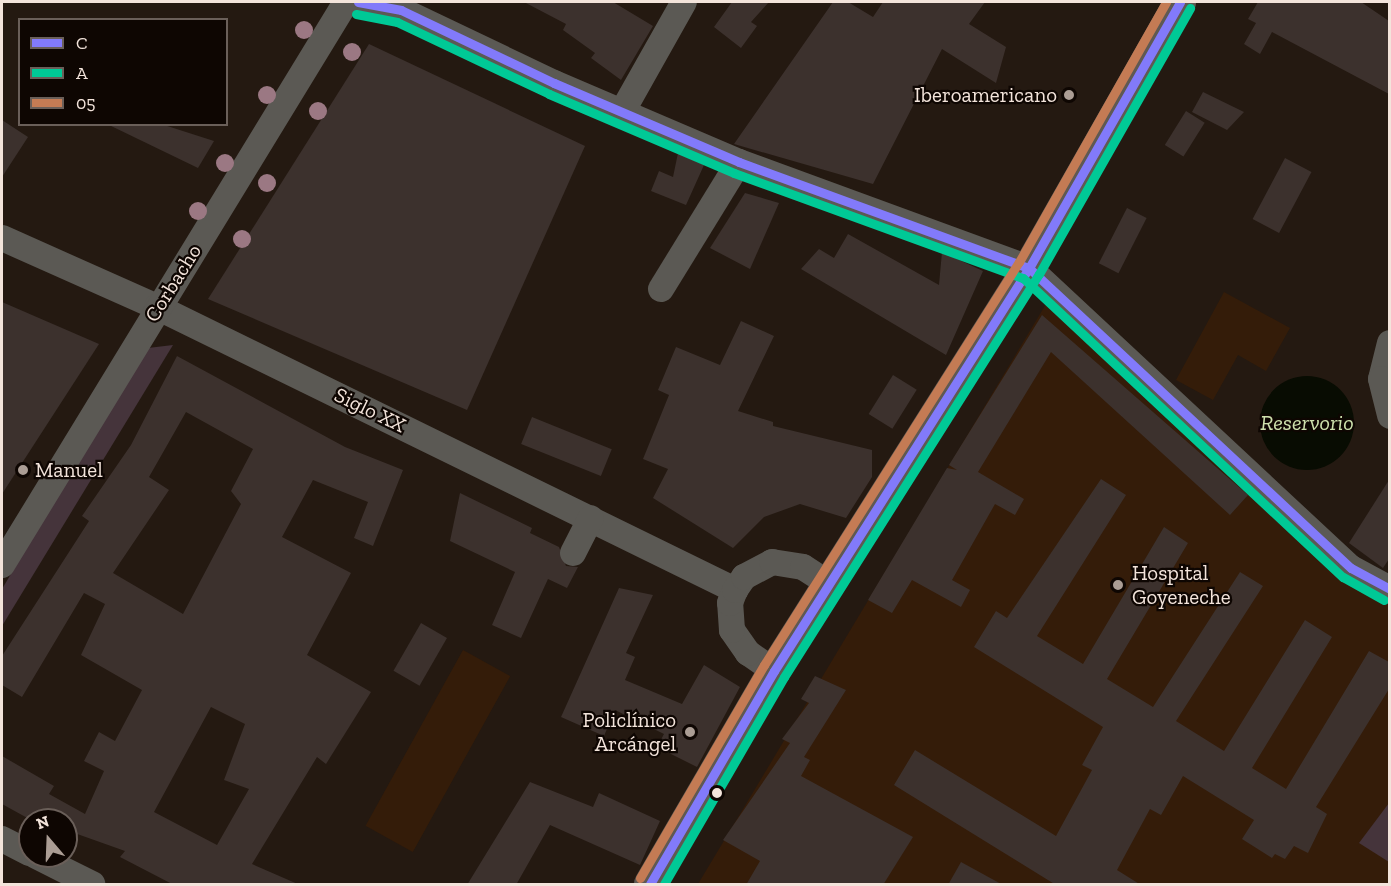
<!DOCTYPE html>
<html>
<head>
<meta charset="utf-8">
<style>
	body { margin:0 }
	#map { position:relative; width:1391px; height:886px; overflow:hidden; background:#241911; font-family:"Zilla Slab",serif }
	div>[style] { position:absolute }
	.built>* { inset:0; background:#341c09; transform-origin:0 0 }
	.green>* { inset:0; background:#45343b }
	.water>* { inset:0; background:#080c02 }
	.round { border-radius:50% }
	.building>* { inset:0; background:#3c312d; transform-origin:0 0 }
	.minor>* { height:26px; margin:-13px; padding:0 13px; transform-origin:13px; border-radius:13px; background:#5b5954 }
	.major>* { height:32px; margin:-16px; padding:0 16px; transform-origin:16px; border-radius:16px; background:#5f5952 }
	.bus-1>* { height:9px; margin:-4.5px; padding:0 4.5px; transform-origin:4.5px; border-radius:4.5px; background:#827afa }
	.bus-2>* { height:9px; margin:-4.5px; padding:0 4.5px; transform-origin:4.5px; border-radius:4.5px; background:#00c996 }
	.bus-3>* { height:9px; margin:-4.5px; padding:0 4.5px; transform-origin:4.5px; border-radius:4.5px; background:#c47b54 }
	.trees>* { width:18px; height:18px; margin:-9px; border-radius:50%; background:#9b7883 }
	.dots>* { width:16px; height:16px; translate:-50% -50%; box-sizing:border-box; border:3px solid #0e0602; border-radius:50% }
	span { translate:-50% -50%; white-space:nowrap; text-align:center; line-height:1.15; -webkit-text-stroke:4.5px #0e0602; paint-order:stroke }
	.poi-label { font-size:21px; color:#f3e4db }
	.right { translate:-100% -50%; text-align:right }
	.left { translate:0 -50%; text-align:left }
	.street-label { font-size:21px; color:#f3e4db }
	.water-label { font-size:22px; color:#cee1ad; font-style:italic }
	.frame { position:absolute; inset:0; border:3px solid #f3e4db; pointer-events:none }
	.legend { position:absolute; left:18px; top:18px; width:210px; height:108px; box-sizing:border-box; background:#0e0602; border:2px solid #6a5f59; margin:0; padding:8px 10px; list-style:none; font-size:18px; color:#f3e4db }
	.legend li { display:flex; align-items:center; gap:12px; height:30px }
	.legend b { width:30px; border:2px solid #6a5f59 }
	.north { position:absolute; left:18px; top:808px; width:60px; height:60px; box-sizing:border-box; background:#0e0602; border:2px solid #6a5f59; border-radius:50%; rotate:341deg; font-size:16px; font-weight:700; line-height:24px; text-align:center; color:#f3e4db }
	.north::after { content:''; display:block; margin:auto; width:21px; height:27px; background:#ab9d94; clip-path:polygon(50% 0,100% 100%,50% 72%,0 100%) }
</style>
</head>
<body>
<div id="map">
	<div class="built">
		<div style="clip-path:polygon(1224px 292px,1290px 328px,1266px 371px,1238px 355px,1213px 400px,1176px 380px)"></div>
		<div style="clip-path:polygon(1046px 304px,1344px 575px,1389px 604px,1389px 884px,698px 884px)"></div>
		<div style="left:463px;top:650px;width:54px;height:201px;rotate:29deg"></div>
	</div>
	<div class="green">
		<div style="clip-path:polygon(173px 345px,2px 626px,2px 589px,141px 356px,148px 348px)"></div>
		<div style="clip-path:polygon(1389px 803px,1389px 862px,1359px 843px)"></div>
	</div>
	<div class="water">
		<div class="round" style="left:1260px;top:376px;width:94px;height:94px"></div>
	</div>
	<div class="building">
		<div style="clip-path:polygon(524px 2px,613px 2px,653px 26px,621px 80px,591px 58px,595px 53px,563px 30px,566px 24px)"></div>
		<div style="clip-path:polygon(732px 2px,769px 2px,751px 22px,757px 26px,741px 48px,714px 27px)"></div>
		<div style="clip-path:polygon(833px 2px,848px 2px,873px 17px,883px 2px,985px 2px,969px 24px,1006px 47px,996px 83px,942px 49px,873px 184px,734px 144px)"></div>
		<div style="clip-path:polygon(1258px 2px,1361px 2px,1389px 21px,1389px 94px,1272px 32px,1260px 54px,1244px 44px,1256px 23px,1248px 19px)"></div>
		<div style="clip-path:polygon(369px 44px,585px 146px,467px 410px,208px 299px)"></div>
		<div style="clip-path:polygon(1203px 92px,1244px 112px,1227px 130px,1192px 112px)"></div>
		<div style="left:1186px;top:111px;width:22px;height:40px;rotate:32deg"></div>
		<div style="clip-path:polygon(2px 120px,28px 137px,2px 177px)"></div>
		<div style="clip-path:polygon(107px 124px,161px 124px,214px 141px,198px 168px)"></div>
		<div style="clip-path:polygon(678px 153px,704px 165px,686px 205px,651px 191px,659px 171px,673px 177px)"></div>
		<div style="left:1285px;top:158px;width:30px;height:69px;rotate:28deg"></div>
		<div style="clip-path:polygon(745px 193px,779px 203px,750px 269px,710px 248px)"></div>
		<div style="left:1127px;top:208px;width:22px;height:62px;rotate:27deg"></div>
		<div style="clip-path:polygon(848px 234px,939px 285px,942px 252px,983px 271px,946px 355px,801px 269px,819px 249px,834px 258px)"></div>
		<div style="clip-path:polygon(2px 302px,99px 344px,2px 494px)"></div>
		<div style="clip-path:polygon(1042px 315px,1248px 495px,1230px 515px,1051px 352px,978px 472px,1024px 499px,1015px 515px,995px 504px,952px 580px,970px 590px,961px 607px,912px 580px,892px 613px,868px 600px,947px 468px,957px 470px,949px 465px)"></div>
		<div style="clip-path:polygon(741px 321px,774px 336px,738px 411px,773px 422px,773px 426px,872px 450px,872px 477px,846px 518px,800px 504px,764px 517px,733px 548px,653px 498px,668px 469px,643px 459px,669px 395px,658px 390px,676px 347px,720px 365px)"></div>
		<div style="clip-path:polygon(evenodd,177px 356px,345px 447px,403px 470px,373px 546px,354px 538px,368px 502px,313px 480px,282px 537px,351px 573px,307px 655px,371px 692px,326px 764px,317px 757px,252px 864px,300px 885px,174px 885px,120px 857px,125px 851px,66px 830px,66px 820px,31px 820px,2px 804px,2px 756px,54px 786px,49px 794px,85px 814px,104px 771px,84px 761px,99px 732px,115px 741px,142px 690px,81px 655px,105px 604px,84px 593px,22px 697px,2px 685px,2px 656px,89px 521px,82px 516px,131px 445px,177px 356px,186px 412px,253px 449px,231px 491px,241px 504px,183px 614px,113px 573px,169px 490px,149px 477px,186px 412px,177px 356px,211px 707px,245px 724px,224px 780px,249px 789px,217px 845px,154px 812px,211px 707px)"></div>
		<div style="left:893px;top:375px;width:28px;height:46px;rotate:32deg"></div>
		<div style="left:532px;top:417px;width:86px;height:29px;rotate:22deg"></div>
		<div style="clip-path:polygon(1101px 479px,1126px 495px,1037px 636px,1083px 664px,1164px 527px,1188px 543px,1107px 679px,1153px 707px,1240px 572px,1263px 586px,1176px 721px,1224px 751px,1305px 620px,1332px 637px,1252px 768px,1286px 789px,1369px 651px,1389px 662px,1389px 689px,1316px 807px,1327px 814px,1308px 853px,1294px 846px,1285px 859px,1275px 854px,1272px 858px,1242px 839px,1254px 820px,1183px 776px,1161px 815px,1150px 809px,1117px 870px,1141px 885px,1056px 885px,894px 785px,915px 750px,1056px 836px,1092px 770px,1082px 765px,1103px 727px,974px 647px,996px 611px,1007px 618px)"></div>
		<div style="clip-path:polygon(1389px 480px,1389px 559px,1383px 568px,1349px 543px)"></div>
		<div style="clip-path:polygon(460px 493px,532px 528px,530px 533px,559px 547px,566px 566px,578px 567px,567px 588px,548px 579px,521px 638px,492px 625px,515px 572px,450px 541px)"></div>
		<div style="clip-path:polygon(619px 588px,653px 595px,626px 653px,635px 657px,625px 680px,682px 704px,704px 665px,740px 687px,697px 767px,657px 747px,664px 734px,615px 710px,604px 736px,561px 717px)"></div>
		<div style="left:421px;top:623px;width:30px;height:55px;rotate:30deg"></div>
		<div style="clip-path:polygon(815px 676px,846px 690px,804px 757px,810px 760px,801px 776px,913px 837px,883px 885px,746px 885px,760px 861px,723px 840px,790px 743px,782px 739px,809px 703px,801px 699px)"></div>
		<div style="clip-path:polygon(530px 782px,593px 807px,599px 793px,660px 821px,640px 865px,550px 825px,516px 885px,467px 885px)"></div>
		<div style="clip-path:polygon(961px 862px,1003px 885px,948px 885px)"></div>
	</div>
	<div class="minor">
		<div style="left:358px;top:2px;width:44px;rotate:10.5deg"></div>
		<div style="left:401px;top:10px;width:170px;rotate:25.5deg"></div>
		<div style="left:554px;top:83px;width:201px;rotate:23.1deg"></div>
		<div style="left:739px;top:162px;width:309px;rotate:20.1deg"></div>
		<div style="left:1029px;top:268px;width:440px;rotate:43deg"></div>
		<div style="left:1351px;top:568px;width:44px;rotate:28.3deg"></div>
		<div style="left:622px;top:112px;width:126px;rotate:-60.6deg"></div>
		<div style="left:2px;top:238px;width:170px;rotate:24deg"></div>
		<div style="left:157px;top:307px;width:644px;rotate:26.09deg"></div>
		<div style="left:661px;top:289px;width:149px;rotate:-58.4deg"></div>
		<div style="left:1390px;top:343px;width:37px;rotate:104deg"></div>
		<div style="left:1381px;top:379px;width:38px;rotate:76deg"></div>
		<div style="left:573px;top:553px;width:39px;rotate:-63deg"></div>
		<div style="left:2px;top:565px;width:660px;rotate:-58.57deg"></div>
		<div style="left:774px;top:671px;width:32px;rotate:-145deg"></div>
		<div style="left:748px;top:653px;width:28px;rotate:-125deg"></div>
		<div style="left:732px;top:630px;width:27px;rotate:-94deg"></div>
		<div style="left:730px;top:603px;width:14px;rotate:-69deg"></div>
		<div style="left:735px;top:590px;width:16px;rotate:-55deg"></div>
		<div style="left:744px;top:577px;width:32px;rotate:-28deg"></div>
		<div style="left:772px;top:562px;width:31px;rotate:9deg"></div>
		<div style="left:803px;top:567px;width:31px;rotate:33deg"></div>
		<div style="left:2px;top:839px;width:31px;rotate:27deg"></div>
		<div style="left:36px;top:856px;width:63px;rotate:26.6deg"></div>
	</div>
	<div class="major">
		<div style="left:650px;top:884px;width:246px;rotate:-59.8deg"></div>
		<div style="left:774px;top:671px;width:477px;rotate:-57.7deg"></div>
		<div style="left:1029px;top:268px;width:306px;rotate:-60.4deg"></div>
	</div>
	<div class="bus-1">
		<div style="left:358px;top:2px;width:44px;rotate:10.5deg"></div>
		<div style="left:401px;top:10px;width:170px;rotate:25.5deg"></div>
		<div style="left:554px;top:83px;width:201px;rotate:23.1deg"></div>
		<div style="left:739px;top:162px;width:309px;rotate:20.1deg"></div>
		<div style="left:1029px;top:268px;width:440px;rotate:43deg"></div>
		<div style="left:1351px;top:568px;width:44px;rotate:28.3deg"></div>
		<div style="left:650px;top:884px;width:246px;rotate:-59.8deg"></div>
		<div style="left:774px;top:671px;width:477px;rotate:-57.7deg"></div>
		<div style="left:1029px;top:268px;width:306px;rotate:-60.4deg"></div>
	</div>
	<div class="bus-2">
		<div style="left:356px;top:14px;width:42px;rotate:11deg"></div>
		<div style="left:397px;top:22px;width:168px;rotate:25.3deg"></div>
		<div style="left:549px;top:94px;width:201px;rotate:23.1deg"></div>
		<div style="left:734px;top:173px;width:307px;rotate:20deg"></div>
		<div style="left:1023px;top:278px;width:438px;rotate:43.1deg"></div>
		<div style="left:1343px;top:577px;width:47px;rotate:29.3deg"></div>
		<div style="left:664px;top:884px;width:239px;rotate:-59.9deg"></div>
		<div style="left:784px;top:677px;width:477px;rotate:-57.7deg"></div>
		<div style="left:1039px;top:274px;width:306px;rotate:-60.4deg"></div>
	</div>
	<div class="bus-3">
		<div style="left:640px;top:878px;width:246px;rotate:-59.8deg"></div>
		<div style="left:764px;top:665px;width:477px;rotate:-57.7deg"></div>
		<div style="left:1019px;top:262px;width:299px;rotate:-60.5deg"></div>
	</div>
	<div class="trees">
		<div style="left:304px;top:30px"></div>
		<div style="left:352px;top:52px"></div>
		<div style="left:267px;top:95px"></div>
		<div style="left:318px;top:111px"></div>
		<div style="left:225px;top:163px"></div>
		<div style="left:267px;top:183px"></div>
		<div style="left:198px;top:211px"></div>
		<div style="left:242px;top:239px"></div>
	</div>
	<div class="dots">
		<div style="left:1069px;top:95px;background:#ab9d94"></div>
		<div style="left:23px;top:470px;background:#ab9d94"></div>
		<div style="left:1118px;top:585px;background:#ab9d94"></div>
		<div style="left:690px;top:732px;background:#ab9d94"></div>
		<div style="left:717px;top:793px;background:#f3e4db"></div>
	</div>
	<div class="poi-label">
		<span class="right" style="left:1057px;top:95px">Iberoamericano</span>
		<span class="left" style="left:35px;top:470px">Manuel</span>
		<span class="left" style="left:1132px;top:585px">Hospital<br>Goyeneche</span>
		<span class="right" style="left:676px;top:732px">Policlínico<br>Arcángel</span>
	</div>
	<div class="street-label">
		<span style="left:173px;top:283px;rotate:-58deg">Corbacho</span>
		<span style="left:370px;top:410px;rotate:26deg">Siglo XX</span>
	</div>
	<div class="water-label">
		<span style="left:1307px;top:423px">Reservorio</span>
	</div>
	<div class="frame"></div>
	<ul class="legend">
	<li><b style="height:8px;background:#827afa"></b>C</li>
	<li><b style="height:8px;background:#00c996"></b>A</li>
	<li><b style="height:8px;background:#c47b54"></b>05</li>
	</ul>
	<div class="north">N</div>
</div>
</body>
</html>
